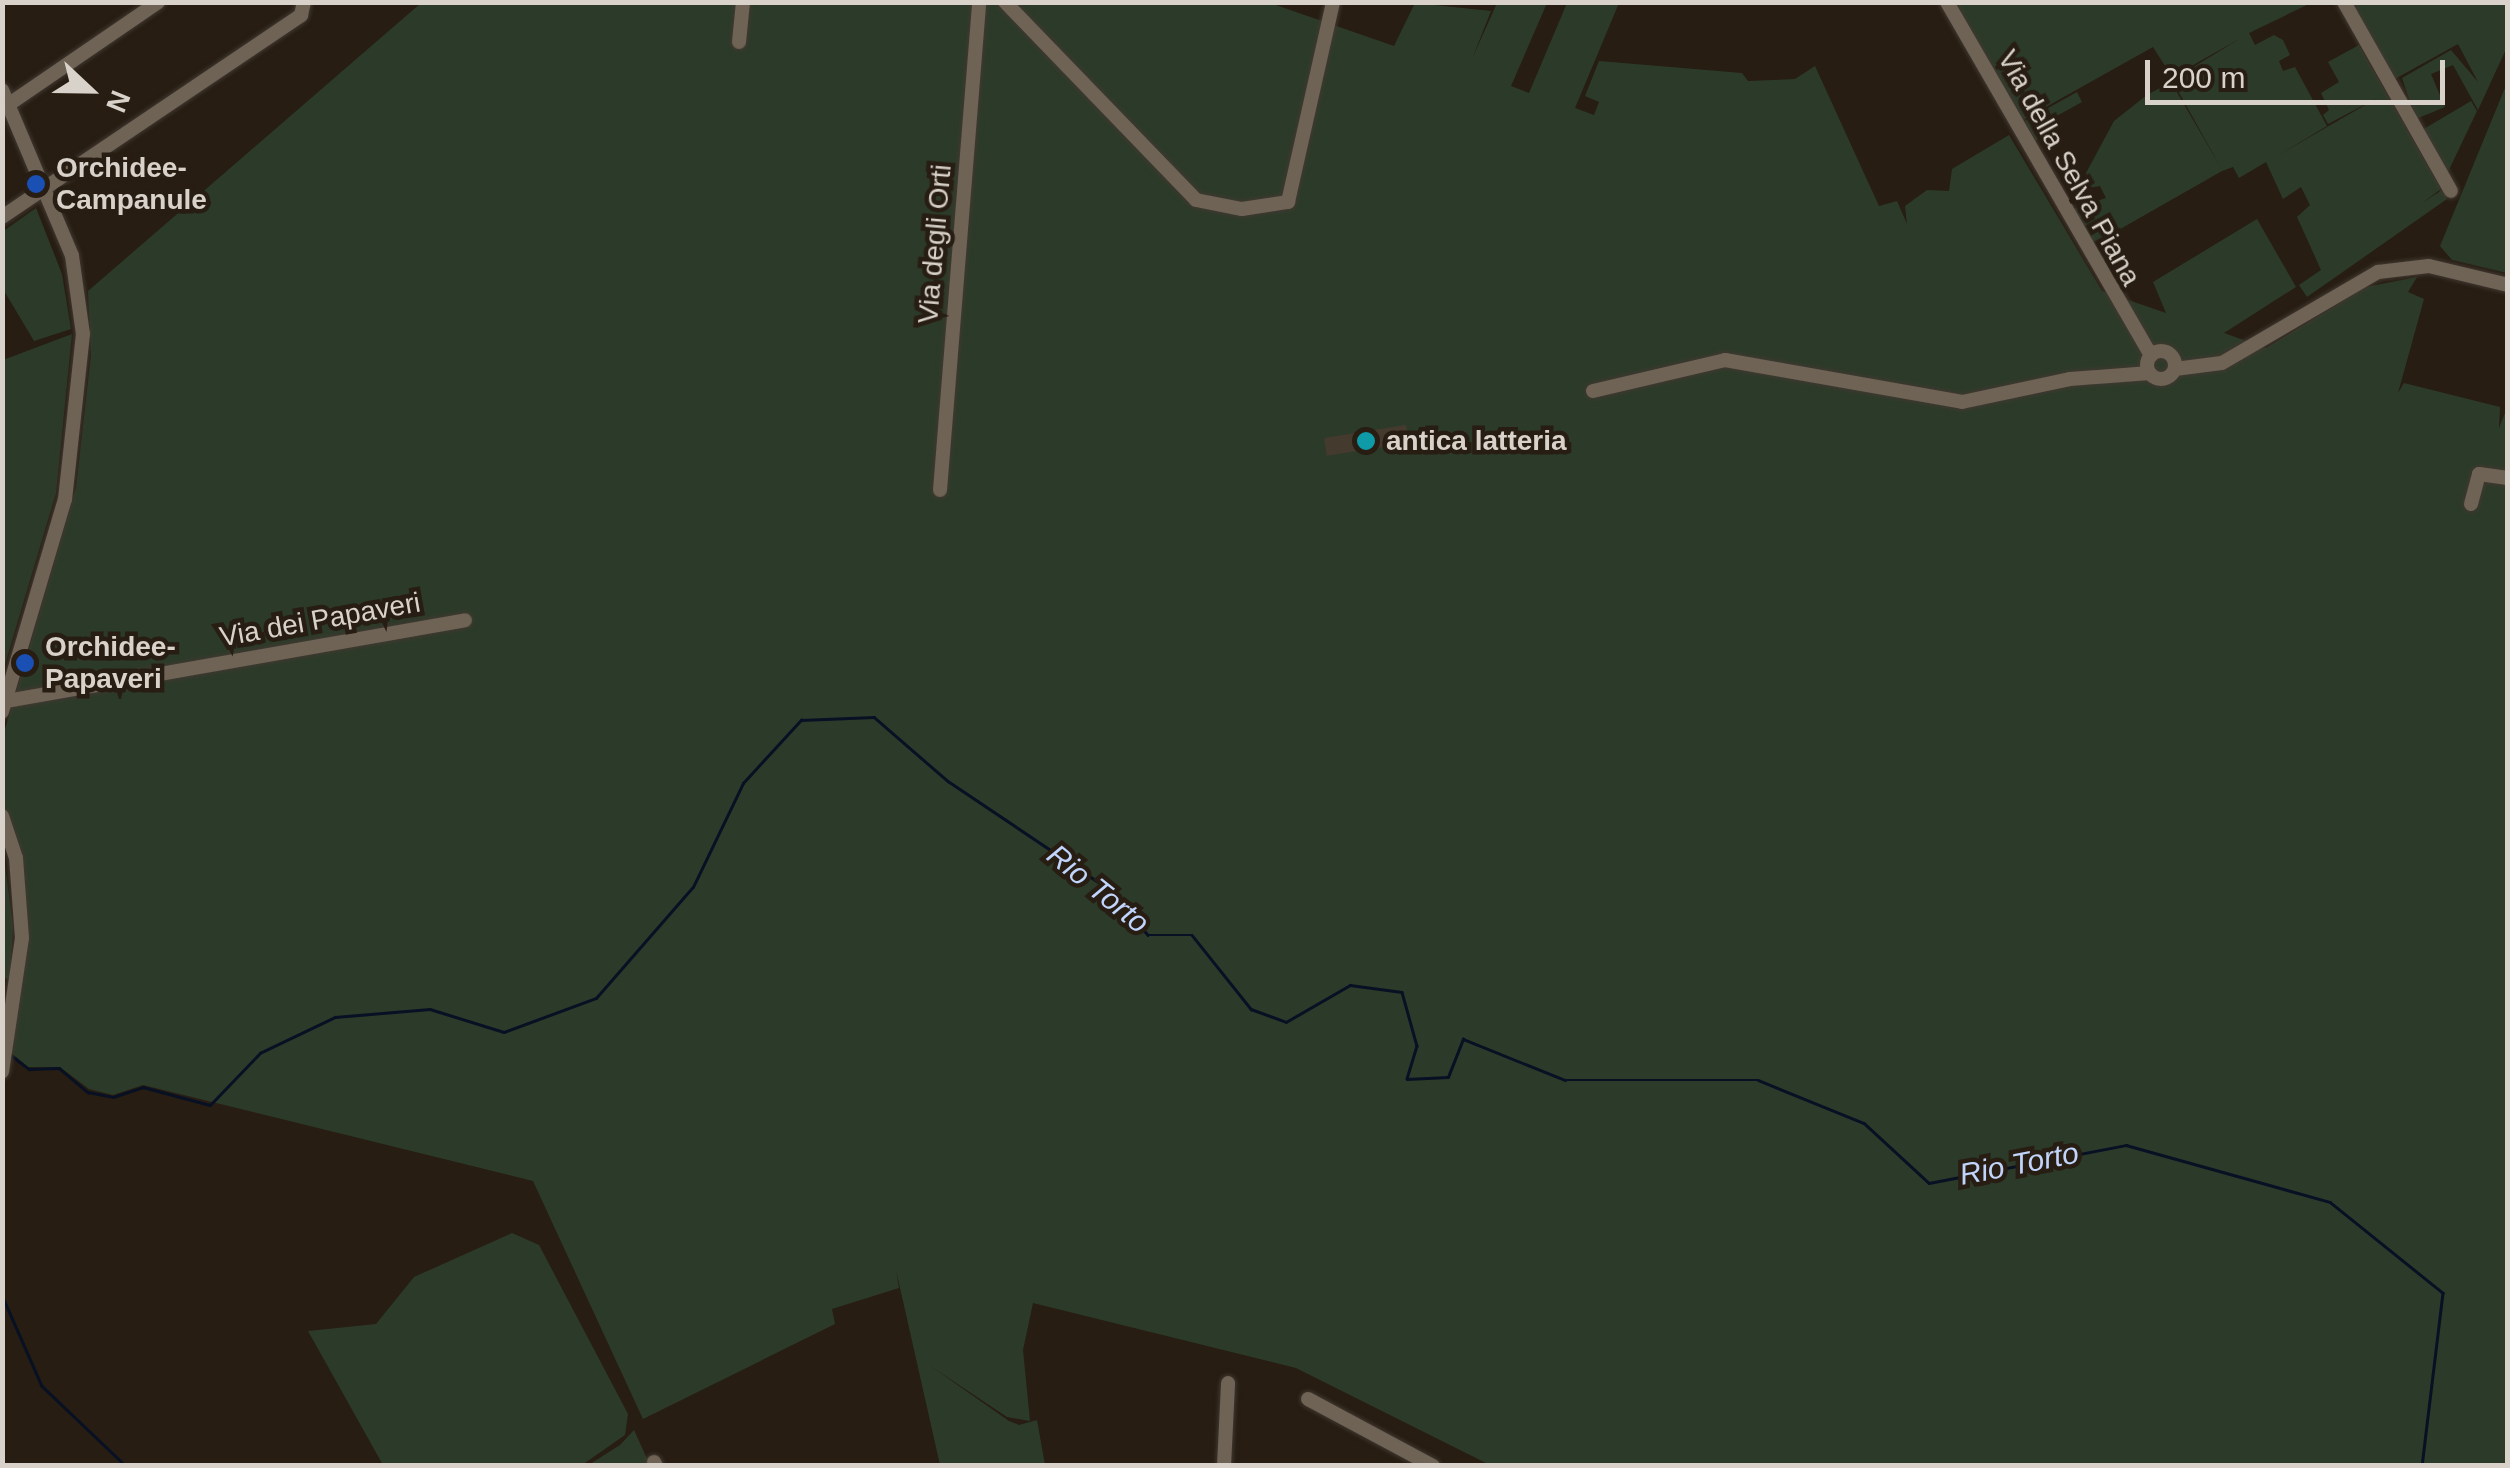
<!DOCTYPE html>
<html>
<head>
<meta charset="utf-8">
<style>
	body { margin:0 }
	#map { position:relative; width:2510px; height:1468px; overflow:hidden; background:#271d12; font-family:Arial,sans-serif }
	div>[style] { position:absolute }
	.green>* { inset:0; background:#2c3b29 }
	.stream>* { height:2.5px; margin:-1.25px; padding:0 1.25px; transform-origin:1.25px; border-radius:1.25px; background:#081024 }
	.building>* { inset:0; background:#453a2e; transform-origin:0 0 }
	.roads { filter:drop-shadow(0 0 2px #403831) drop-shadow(0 0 2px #403831) }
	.minor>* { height:14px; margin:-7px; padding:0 7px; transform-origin:7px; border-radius:7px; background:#6f6355 }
	.minor>.ring { margin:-7px; padding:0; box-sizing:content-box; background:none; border:14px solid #6f6355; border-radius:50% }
	.dots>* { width:28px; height:28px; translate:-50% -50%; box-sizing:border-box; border:5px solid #271d12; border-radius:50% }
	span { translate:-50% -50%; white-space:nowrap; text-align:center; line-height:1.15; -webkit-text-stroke:9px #271d12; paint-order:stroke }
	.poi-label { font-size:28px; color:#d8d2ca; font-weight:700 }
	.left { translate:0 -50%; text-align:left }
	.street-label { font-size:28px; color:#d8d2ca }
	.water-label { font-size:30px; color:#c1d4fb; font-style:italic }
	.frame { position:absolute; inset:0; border:5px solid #d8d2ca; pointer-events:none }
	.north { position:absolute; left:40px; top:40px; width:100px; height:100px; -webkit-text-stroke:8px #271d12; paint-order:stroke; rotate:112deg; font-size:28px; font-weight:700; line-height:40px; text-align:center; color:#d8d2ca }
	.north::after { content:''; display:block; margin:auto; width:35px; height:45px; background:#d8d2ca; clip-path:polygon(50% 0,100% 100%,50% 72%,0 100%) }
	.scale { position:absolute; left:2145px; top:60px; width:300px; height:45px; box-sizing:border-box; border:5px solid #d8d2ca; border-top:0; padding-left:12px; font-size:30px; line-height:35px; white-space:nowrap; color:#d8d2ca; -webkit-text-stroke:8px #271d12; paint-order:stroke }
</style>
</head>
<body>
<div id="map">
	<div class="green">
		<div style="clip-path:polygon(1267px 2px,1394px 46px,1415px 3px,1491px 11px,1472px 59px,1497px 3px,1547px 3px,1511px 86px,1529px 93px,1567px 3px,1619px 3px,1575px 108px,1594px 115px,1599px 102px,1585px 96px,1599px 61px,1742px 73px,1748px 81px,1795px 79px,1815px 66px,1879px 206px,1897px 201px,1907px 224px,1905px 206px,1927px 190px,1949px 191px,1952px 169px,2009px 135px,2102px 291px,2166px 313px,2153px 282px,2257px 219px,2296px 287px,2224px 333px,2266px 348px,2366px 287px,2417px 277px,2408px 292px,2424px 299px,2398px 393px,2404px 383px,2500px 407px,2499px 428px,2507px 408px,2507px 1465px,1490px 1465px,1296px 1368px,1033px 1303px,1023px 1350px,1030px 1421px,1007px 1417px,929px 1365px,1009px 1421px,1019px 1425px,1037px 1420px,1045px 1465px,940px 1465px,896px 1270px,899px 1288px,832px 1309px,835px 1324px,643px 1419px,533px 1181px,143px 1085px,113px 1095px,89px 1089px,60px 1067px,28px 1067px,10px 1052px,26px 921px,23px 867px,3px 803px,3px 736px,76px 488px,91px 355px,88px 291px,421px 3px)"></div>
		<div style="clip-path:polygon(1956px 3px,2311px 3px,2249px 33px,2255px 45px,2274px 35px,2283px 40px,2290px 55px,2279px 61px,2283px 71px,2295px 67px,2327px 126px,2277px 156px,2379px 97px,2328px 124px,2323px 115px,2329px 110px,2321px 93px,2339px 82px,2328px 62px,2359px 45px,2441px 189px,2422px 203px,2442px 190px,2447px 199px,2307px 297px,2299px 285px,2321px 270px,2297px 217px,2310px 205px,2301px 187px,2283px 199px,2266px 162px,2239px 178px,2233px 167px,2222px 171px,2094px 244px,2073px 209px,2106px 198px,2100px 186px,2088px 188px,2086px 173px,2114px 121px,2147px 95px,2171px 82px,2221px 168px,2172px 80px,2241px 38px,2172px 77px,2153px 47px,2021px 121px)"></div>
		<div style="clip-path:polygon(2349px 3px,2507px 3px,2507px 47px,2478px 110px,2453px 65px,2431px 74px,2445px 107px,2416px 119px,2402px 78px,2451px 50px,2478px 82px,2458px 44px,2393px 80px)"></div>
		<div style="clip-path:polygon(2507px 83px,2508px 272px,2507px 273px,2452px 260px,2440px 246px)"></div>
		<div style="clip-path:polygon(2077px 92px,2082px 102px,2053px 118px,2057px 129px,2035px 141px,2025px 121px)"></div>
		<div style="clip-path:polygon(2471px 101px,2477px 111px,2448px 172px,2422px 130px)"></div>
		<div style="clip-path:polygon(36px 208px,62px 274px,71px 329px,34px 341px,3px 289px,2px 232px)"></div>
		<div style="clip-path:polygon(72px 334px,56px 493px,3px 671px,3px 360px)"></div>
		<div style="clip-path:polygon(2px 843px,13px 926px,10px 979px,3px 978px)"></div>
		<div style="clip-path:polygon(512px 1233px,539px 1245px,628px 1414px,625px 1435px,582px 1465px,383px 1465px,308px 1331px,376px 1324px,414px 1277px)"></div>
		<div style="clip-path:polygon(634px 1430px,650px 1465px,587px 1466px,620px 1445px)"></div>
	</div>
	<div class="stream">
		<div style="left:11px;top:1055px;width:23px;rotate:38deg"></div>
		<div style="left:29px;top:1069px;width:30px;rotate:-2deg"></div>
		<div style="left:59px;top:1068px;width:38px;rotate:40deg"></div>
		<div style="left:88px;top:1092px;width:25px;rotate:11deg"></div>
		<div style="left:113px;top:1097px;width:32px;rotate:-18deg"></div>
		<div style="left:143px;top:1087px;width:69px;rotate:15deg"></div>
		<div style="left:210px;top:1105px;width:72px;rotate:-46.1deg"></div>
		<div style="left:260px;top:1053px;width:83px;rotate:-25.6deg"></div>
		<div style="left:335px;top:1017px;width:95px;rotate:-4.8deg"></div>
		<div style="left:430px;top:1009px;width:77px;rotate:17.3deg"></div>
		<div style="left:504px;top:1032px;width:98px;rotate:-20.3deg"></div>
		<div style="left:596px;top:998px;width:147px;rotate:-48.9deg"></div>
		<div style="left:693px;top:887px;width:115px;rotate:-64.3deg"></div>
		<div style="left:743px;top:783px;width:86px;rotate:-47.4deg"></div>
		<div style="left:801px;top:720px;width:73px;rotate:-2.4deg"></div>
		<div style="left:874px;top:717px;width:98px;rotate:40.9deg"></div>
		<div style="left:948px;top:781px;width:194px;rotate:33.9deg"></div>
		<div style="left:1109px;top:889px;width:60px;rotate:49.7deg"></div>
		<div style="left:1148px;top:935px;width:44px"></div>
		<div style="left:1192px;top:935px;width:95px;rotate:51.4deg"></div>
		<div style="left:1251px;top:1009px;width:37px;rotate:20deg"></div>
		<div style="left:1286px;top:1022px;width:74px;rotate:-30deg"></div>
		<div style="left:1350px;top:985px;width:52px;rotate:7.7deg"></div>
		<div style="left:1402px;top:992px;width:56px;rotate:74.5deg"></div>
		<div style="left:1417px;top:1046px;width:34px;rotate:107deg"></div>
		<div style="left:1407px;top:1079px;width:41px;rotate:-2.8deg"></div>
		<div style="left:1448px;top:1077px;width:41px;rotate:-68.5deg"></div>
		<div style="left:1463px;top:1039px;width:110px;rotate:21.9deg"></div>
		<div style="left:1565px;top:1080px;width:193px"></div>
		<div style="left:1758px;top:1080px;width:114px;rotate:22.1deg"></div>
		<div style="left:1864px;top:1123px;width:88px;rotate:42.7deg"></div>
		<div style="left:1929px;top:1183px;width:201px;rotate:-10.9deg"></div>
		<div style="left:2126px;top:1145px;width:212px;rotate:15.6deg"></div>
		<div style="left:2330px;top:1202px;width:145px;rotate:38.8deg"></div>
		<div style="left:2443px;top:1293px;width:174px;rotate:96.9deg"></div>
		<div style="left:2px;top:1295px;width:99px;rotate:66.3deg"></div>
		<div style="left:42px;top:1386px;width:116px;rotate:43.6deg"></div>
	</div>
	<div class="building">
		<div style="left:1406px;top:425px;width:18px;height:83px;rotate:81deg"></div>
	</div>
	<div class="roads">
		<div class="minor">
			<div style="left:1005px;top:2px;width:275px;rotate:46deg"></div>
			<div style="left:1196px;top:200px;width:47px;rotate:11.1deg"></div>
			<div style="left:1242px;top:209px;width:47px;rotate:-8.7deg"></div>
			<div style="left:1288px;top:202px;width:205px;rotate:-77.3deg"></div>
			<div style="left:1947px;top:2px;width:408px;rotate:60deg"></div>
			<div style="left:2344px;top:2px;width:217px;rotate:60.5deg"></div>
			<div style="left:739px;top:42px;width:40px;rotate:-84.3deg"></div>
			<div style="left:2px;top:90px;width:180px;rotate:67.1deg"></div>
			<div style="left:72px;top:256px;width:79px;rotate:82deg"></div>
			<div style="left:83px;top:334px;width:166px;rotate:96.2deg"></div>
			<div style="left:65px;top:499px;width:222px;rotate:106.5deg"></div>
			<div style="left:2px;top:109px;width:189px;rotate:-34.4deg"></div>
			<div style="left:2px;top:217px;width:361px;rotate:-34deg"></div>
			<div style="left:301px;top:15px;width:13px;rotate:-77deg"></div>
			<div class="ring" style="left:2147px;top:351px;width:14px;height:14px"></div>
			<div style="left:2175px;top:369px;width:47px;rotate:-7.3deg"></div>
			<div style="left:2222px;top:363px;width:181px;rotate:-30.3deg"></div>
			<div style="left:2378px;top:272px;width:51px;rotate:-6.7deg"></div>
			<div style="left:2429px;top:266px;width:81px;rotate:13.5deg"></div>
			<div style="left:1593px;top:391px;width:136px;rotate:-13.2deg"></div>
			<div style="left:1725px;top:360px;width:241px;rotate:10deg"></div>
			<div style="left:1962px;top:402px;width:110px;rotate:-12deg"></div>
			<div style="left:2070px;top:379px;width:80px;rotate:-4.3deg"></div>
			<div style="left:940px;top:490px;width:490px;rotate:-85.4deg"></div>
			<div style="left:2471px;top:504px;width:31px;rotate:-75deg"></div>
			<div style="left:2479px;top:474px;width:29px;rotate:8deg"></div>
			<div style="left:7px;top:701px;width:465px;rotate:-10deg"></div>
			<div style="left:2px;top:816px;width:44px;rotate:71.6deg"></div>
			<div style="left:16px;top:858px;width:80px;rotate:85.7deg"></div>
			<div style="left:22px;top:938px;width:135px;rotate:98.5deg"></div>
			<div style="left:1308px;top:1399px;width:142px;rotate:28.2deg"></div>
			<div style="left:654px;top:1462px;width:4px;rotate:63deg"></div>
			<div style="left:1224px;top:1466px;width:83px;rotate:-87.2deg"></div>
		</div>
	</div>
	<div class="dots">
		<div style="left:36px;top:184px;background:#1a4fb4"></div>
		<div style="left:1366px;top:441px;background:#0f9aa8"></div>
		<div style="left:25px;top:663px;background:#1a4fb4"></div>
	</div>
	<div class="poi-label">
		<span class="left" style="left:56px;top:184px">Orchidee-<br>Campanule</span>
		<span class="left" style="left:1386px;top:441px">antica latteria</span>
		<span class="left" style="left:45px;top:663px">Orchidee-<br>Papaveri</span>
	</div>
	<div class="street-label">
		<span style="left:2069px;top:168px;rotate:61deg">Via della Selva Piana</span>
		<span style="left:935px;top:244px;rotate:-85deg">Via degli Orti</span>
		<span style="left:320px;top:620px;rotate:-10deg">Via dei Papaveri</span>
	</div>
	<div class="water-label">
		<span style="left:1098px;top:889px;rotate:39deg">Rio Torto</span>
		<span style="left:2019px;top:1164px;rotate:-11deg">Rio Torto</span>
	</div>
	<div class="frame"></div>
	<div class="north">N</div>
	<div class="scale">200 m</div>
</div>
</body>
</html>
